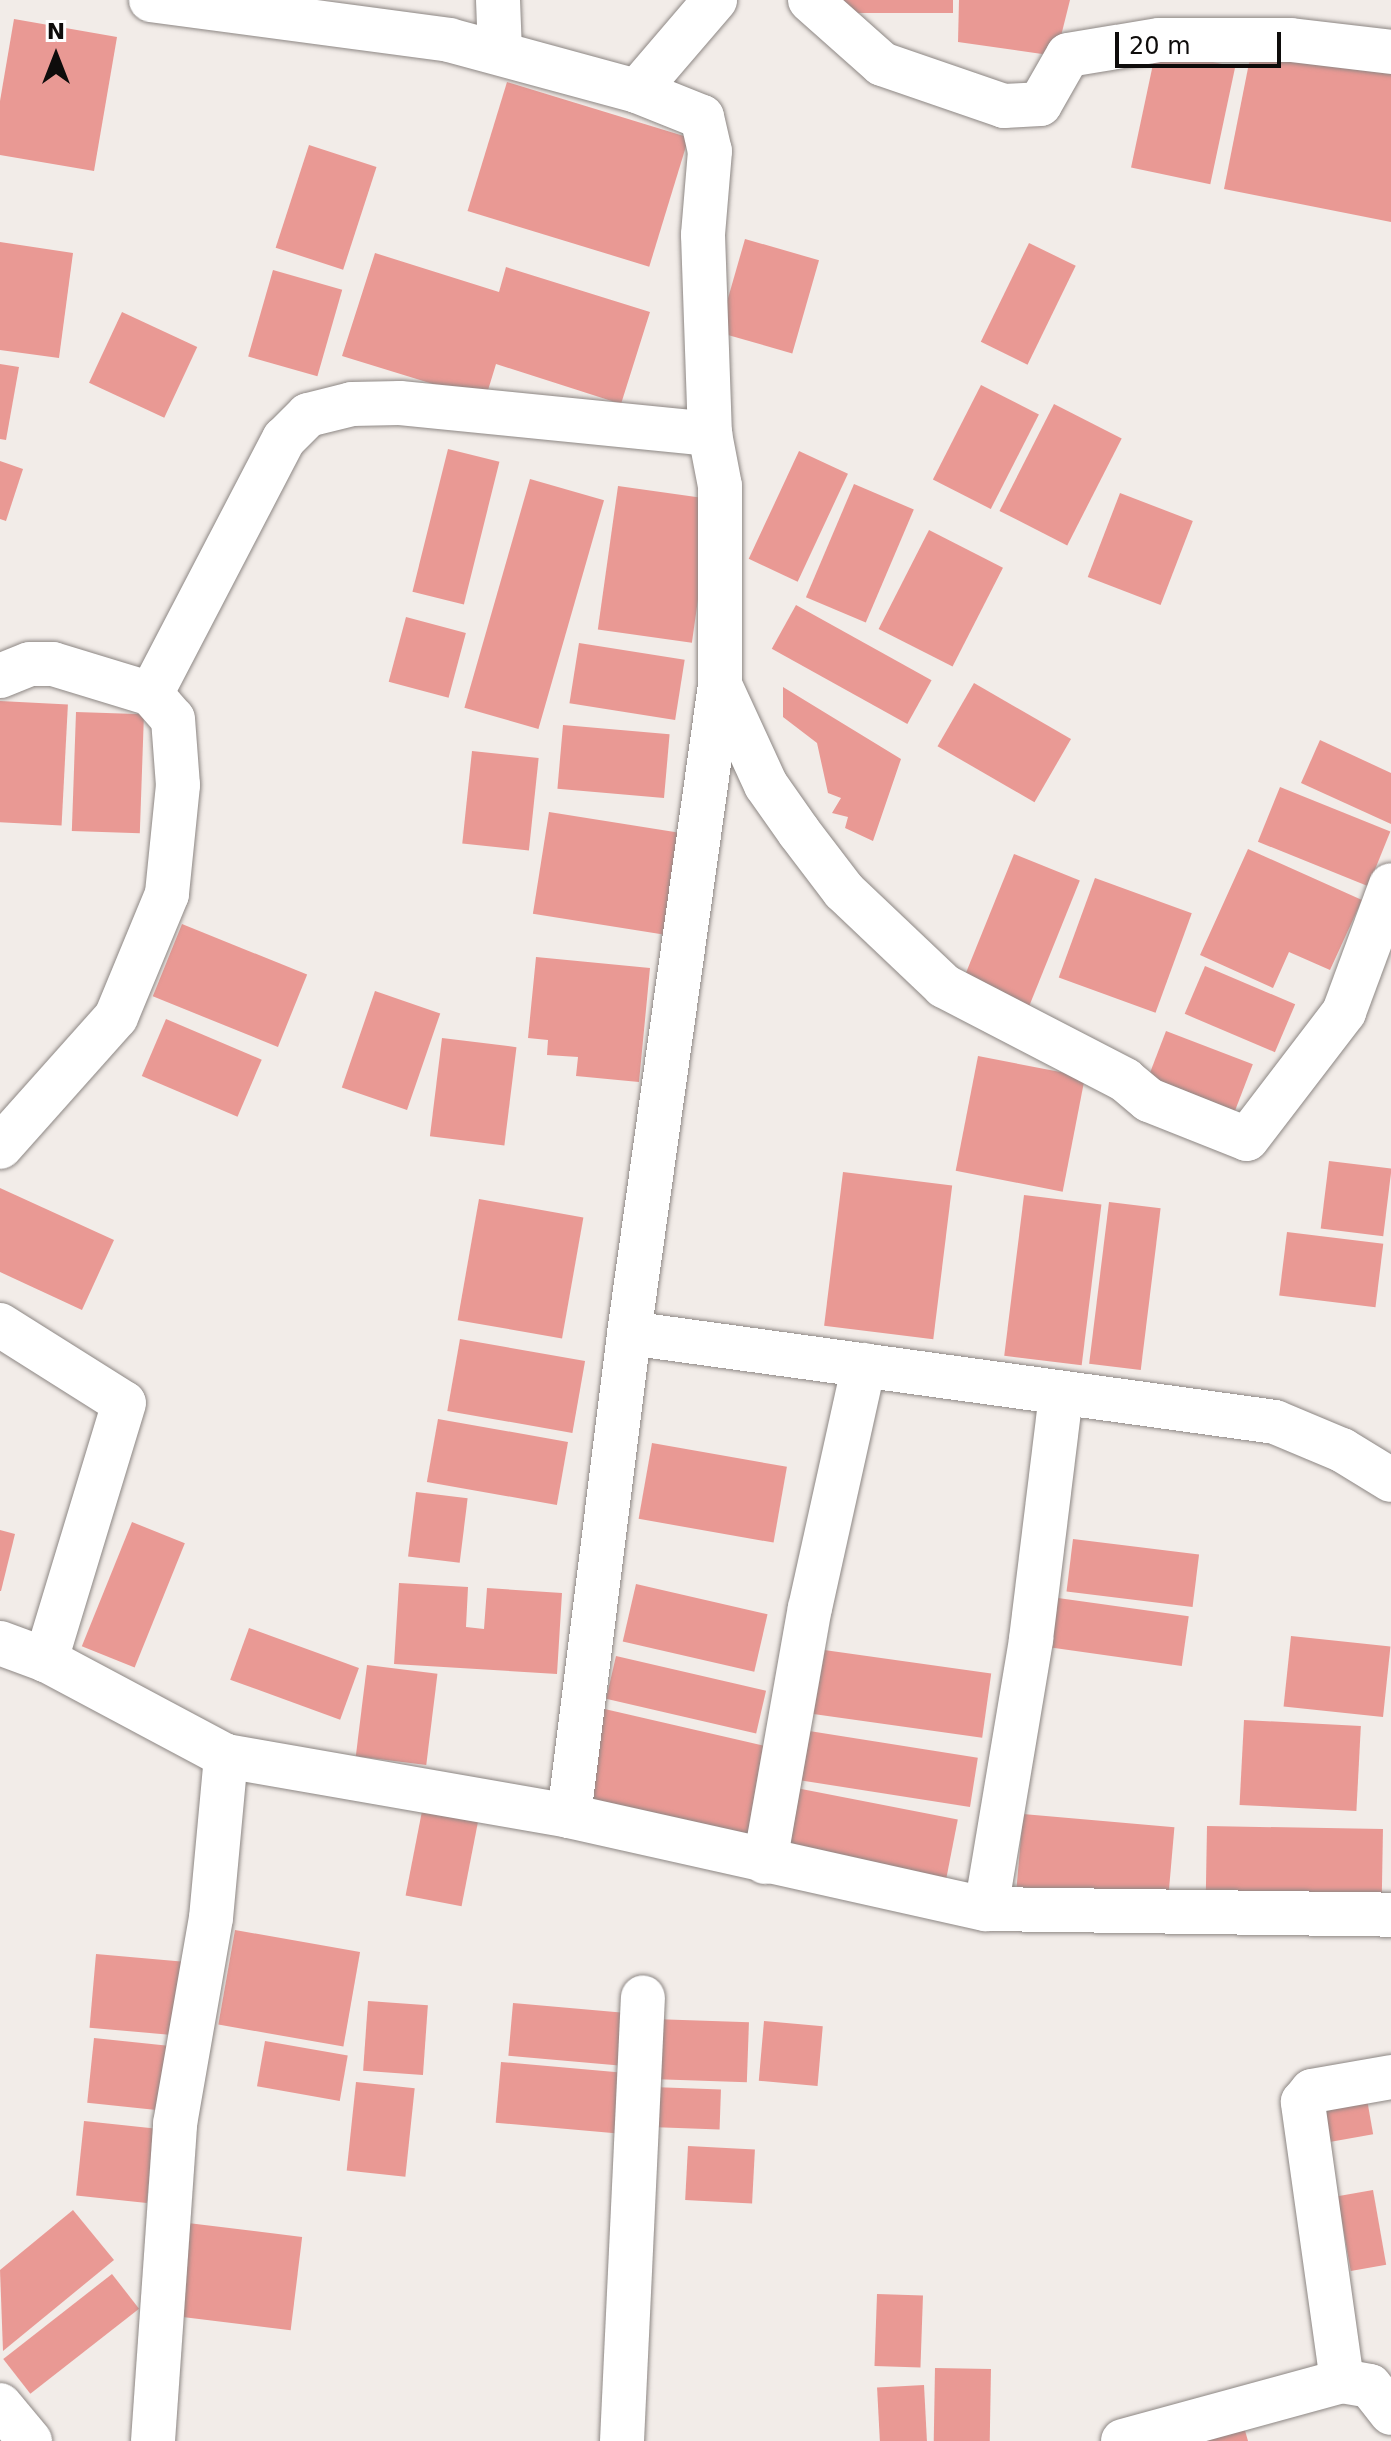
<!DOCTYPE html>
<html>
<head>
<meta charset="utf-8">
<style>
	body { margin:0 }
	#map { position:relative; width:1391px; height:2441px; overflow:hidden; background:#f2ece8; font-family:"DejaVu Sans",sans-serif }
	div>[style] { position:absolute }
	.building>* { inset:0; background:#e99994; transform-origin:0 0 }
	.roads { filter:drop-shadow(0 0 2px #8d8784) drop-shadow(0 0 2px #8d8784) }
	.street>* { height:44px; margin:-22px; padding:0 22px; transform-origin:22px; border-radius:22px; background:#fff }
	span { translate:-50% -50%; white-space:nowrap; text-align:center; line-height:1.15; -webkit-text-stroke:8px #fff; paint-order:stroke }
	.north { position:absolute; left:16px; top:16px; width:80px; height:80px; -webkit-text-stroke:6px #fff; paint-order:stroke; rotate:0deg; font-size:22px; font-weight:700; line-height:32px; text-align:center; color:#0e0c0b }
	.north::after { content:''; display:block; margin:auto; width:28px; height:36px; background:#0e0c0b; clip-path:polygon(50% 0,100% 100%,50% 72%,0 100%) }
	.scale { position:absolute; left:1115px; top:32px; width:166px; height:36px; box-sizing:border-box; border:4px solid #0e0c0b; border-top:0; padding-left:10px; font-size:24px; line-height:28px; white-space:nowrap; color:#0e0c0b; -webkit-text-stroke:6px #fff; paint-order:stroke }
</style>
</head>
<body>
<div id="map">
	<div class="building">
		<div style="left:834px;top:0;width:119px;height:13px"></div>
		<div style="clip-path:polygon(959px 0,1070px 0,1056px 56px,958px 42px)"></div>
		<div style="clip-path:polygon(14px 19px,117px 37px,94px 171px,0 155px,0 101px)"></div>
		<div style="clip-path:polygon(1253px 43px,1391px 70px,1391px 222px,1224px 189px)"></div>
		<div style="left:1156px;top:50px;width:81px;height:120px;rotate:12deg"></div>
		<div style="left:507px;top:82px;width:190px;height:135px;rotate:17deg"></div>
		<div style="left:309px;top:145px;width:71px;height:108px;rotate:18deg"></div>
		<div style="left:745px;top:239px;width:77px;height:97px;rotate:16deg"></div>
		<div style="clip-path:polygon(0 242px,73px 253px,59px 358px,0 350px)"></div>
		<div style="left:1029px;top:243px;width:52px;height:110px;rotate:26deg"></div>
		<div style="clip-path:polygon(375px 253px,499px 292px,506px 267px,650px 312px,621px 404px,496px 364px,485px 400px,342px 356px)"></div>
		<div style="left:273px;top:270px;width:72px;height:90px;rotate:16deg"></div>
		<div style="left:122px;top:312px;width:83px;height:78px;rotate:25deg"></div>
		<div style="clip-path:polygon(0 364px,19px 367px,6px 440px,0 439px)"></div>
		<div style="left:981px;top:385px;width:65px;height:106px;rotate:27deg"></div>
		<div style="left:1054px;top:404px;width:76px;height:120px;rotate:27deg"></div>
		<div style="left:448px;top:449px;width:53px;height:147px;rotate:14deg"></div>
		<div style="left:799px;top:451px;width:54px;height:119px;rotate:25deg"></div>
		<div style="clip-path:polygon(0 461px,23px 469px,6px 521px,0 519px)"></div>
		<div style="left:530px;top:479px;width:77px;height:238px;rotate:16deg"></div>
		<div style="left:854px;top:484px;width:65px;height:123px;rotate:23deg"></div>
		<div style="left:618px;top:486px;width:95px;height:145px;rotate:8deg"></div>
		<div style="left:1120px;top:493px;width:78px;height:90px;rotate:21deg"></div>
		<div style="left:929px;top:530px;width:83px;height:111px;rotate:27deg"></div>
		<div style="left:796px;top:605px;width:155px;height:50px;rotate:29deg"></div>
		<div style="left:406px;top:617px;width:62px;height:67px;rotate:15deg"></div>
		<div style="left:579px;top:643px;width:107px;height:61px;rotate:9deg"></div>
		<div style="left:974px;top:683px;width:112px;height:73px;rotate:30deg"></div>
		<div style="clip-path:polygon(783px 687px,901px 759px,873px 841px,845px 828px,848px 817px,832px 813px,841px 798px,828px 793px,817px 743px,783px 717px)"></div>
		<div style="left:0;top:701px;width:68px;height:121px;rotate:3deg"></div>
		<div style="left:76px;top:712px;width:68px;height:119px;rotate:2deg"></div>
		<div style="left:563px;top:725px;width:107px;height:64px;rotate:5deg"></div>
		<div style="clip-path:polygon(1320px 740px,1391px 773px,1391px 824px,1301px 783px)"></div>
		<div style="left:472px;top:751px;width:67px;height:93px;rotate:6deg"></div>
		<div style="left:1280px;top:787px;width:119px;height:59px;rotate:22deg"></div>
		<div style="left:549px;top:812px;width:132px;height:103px;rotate:9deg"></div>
		<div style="clip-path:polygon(1248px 849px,1362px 900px,1330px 970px,1289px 952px,1273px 988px,1200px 955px)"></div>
		<div style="left:1014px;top:854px;width:71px;height:140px;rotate:22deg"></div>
		<div style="left:1095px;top:878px;width:103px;height:106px;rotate:20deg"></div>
		<div style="left:182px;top:924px;width:135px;height:78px;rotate:22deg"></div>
		<div style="clip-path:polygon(536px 957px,650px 968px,639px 1082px,576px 1076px,578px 1057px,547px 1055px,548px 1040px,528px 1038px)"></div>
		<div style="left:1205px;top:966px;width:98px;height:52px;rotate:23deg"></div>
		<div style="left:375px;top:991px;width:69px;height:102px;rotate:19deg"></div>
		<div style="left:166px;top:1019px;width:104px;height:62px;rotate:23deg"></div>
		<div style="left:1166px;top:1031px;width:93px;height:62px;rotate:21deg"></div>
		<div style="left:442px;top:1038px;width:75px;height:99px;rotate:7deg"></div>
		<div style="left:978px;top:1056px;width:109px;height:117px;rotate:11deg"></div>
		<div style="left:1329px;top:1161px;width:63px;height:68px;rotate:7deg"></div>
		<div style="left:843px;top:1172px;width:110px;height:155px;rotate:7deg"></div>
		<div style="clip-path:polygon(0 1188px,114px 1240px,82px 1310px,0 1272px)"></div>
		<div style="left:1024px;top:1195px;width:78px;height:162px;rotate:7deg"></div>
		<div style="left:479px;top:1199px;width:106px;height:123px;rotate:10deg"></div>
		<div style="left:1109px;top:1202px;width:52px;height:163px;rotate:7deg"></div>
		<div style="left:1287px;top:1232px;width:97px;height:64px;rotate:7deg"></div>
		<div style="left:460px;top:1339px;width:127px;height:73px;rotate:10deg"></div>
		<div style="left:438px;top:1419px;width:132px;height:64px;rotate:10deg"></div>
		<div style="left:652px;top:1443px;width:137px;height:77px;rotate:10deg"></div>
		<div style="left:416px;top:1492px;width:52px;height:65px;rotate:7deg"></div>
		<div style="left:132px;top:1522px;width:57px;height:134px;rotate:22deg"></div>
		<div style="clip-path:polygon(0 1530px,15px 1534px,1px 1591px,0 1591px)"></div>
		<div style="left:1073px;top:1539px;width:127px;height:53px;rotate:7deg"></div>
		<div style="clip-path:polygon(399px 1583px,468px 1587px,466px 1627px,484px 1629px,487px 1588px,562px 1593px,557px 1674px,394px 1664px)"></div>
		<div style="left:636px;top:1584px;width:135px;height:59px;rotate:13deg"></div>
		<div style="left:1058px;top:1598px;width:132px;height:50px;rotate:8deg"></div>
		<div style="left:249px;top:1628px;width:117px;height:55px;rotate:20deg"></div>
		<div style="left:1291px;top:1636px;width:100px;height:71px;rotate:6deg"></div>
		<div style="left:810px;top:1648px;width:183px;height:65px;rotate:8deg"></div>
		<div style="left:616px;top:1656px;width:154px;height:44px;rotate:13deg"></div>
		<div style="left:367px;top:1665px;width:71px;height:92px;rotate:7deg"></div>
		<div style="left:596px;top:1707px;width:180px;height:106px;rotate:13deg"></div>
		<div style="left:1244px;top:1720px;width:117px;height:85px;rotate:3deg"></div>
		<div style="left:803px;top:1730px;width:177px;height:50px;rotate:9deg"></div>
		<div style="left:786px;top:1786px;width:175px;height:72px;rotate:11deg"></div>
		<div style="left:422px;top:1811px;width:57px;height:86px;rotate:11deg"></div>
		<div style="left:1023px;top:1814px;width:152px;height:73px;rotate:5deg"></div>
		<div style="left:1207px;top:1826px;width:176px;height:75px;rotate:1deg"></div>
		<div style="left:235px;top:1930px;width:127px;height:96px;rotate:10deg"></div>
		<div style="left:96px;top:1954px;width:91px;height:74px;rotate:5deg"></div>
		<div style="left:368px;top:2001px;width:60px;height:70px;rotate:4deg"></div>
		<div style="left:513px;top:2003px;width:111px;height:53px;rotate:5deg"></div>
		<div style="left:653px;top:2019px;width:96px;height:60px;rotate:2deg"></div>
		<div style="left:764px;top:2021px;width:59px;height:60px;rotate:5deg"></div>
		<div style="left:94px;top:2038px;width:84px;height:65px;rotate:6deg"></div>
		<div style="left:265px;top:2041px;width:84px;height:46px;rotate:10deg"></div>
		<div style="left:501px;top:2062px;width:120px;height:61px;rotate:5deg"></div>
		<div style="left:356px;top:2082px;width:59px;height:89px;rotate:6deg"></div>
		<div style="left:652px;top:2087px;width:69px;height:40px;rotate:2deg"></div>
		<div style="left:1365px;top:2088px;width:47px;height:57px;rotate:80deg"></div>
		<div style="left:84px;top:2121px;width:71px;height:75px;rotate:6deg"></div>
		<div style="left:688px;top:2146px;width:67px;height:54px;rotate:3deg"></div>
		<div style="left:1373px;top:2190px;width:76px;height:36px;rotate:80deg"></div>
		<div style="clip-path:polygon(73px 2210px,114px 2260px,3px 2351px,0 2270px)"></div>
		<div style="left:188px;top:2223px;width:115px;height:94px;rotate:7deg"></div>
		<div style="left:112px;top:2274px;width:44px;height:138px;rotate:52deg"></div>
		<div style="left:877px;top:2294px;width:46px;height:72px;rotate:2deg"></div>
		<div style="left:935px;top:2368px;width:56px;height:73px;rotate:1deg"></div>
		<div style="left:924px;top:2385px;width:56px;height:47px;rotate:87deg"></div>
		<div style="clip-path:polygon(1244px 2427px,1248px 2441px,1195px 2441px)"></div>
	</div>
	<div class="roads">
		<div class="street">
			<div style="left:151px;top:0;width:301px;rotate:7.6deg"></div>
			<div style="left:449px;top:40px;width:195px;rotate:15.2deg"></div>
			<div style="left:637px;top:91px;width:70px;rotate:21.8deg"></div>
			<div style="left:702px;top:117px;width:35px;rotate:77deg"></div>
			<div style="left:710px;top:151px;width:84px;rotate:94.8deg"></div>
			<div style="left:703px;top:235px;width:199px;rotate:88deg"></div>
			<div style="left:710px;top:434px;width:53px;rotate:79.1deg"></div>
			<div style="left:720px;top:486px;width:199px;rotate:90deg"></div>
			<div style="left:720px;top:685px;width:654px;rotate:97.99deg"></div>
			<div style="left:629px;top:1333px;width:652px;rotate:7.84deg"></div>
			<div style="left:1275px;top:1422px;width:73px;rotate:22.7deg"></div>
			<div style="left:1342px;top:1450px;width:57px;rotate:31.5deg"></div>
			<div style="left:498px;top:0;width:53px;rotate:87.8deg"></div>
			<div style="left:810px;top:0;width:96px;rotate:41.6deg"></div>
			<div style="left:882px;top:64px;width:129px;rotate:19deg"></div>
			<div style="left:1004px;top:106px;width:36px;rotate:-3deg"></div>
			<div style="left:1040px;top:104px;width:56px;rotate:-60.3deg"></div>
			<div style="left:1068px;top:55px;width:92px;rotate:-9.4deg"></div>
			<div style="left:1159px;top:40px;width:132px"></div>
			<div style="left:1291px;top:40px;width:101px;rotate:6.8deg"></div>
			<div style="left:637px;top:91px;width:120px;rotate:-49.4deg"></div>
			<div style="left:0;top:676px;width:32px;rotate:-22deg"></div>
			<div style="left:30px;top:664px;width:23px"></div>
			<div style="left:53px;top:664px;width:102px;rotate:17deg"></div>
			<div style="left:151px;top:694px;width:33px;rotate:49deg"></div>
			<div style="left:173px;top:719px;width:66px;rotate:85.7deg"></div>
			<div style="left:178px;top:785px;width:110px;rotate:95.8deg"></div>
			<div style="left:167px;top:894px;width:133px;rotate:112.5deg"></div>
			<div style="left:116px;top:1017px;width:174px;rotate:131.7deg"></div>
			<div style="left:720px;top:685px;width:110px;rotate:65.3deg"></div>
			<div style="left:766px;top:785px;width:57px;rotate:54.9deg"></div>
			<div style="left:799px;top:832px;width:74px;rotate:52.7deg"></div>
			<div style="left:844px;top:891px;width:138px;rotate:43.5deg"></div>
			<div style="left:944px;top:986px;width:204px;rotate:27.4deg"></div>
			<div style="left:1125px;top:1080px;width:31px;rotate:40deg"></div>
			<div style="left:1149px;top:1100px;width:105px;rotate:21.7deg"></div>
			<div style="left:1247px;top:1139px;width:160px;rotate:-52.6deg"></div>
			<div style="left:1344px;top:1012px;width:135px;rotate:-69.7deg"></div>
			<div style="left:151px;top:694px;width:288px;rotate:-62.5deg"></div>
			<div style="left:284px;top:439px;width:34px;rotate:-45deg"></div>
			<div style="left:308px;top:415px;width:45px;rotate:-14deg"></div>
			<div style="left:352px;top:404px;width:48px;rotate:-1.2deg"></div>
			<div style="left:400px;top:403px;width:312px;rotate:5.7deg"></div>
			<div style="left:0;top:1325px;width:146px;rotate:32.2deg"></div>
			<div style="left:124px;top:1403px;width:269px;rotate:106.9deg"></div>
			<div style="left:0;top:1643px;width:49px;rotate:20.3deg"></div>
			<div style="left:46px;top:1660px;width:204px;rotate:28.1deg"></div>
			<div style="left:569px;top:1816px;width:487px;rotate:-82.9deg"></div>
			<div style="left:765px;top:1862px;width:258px;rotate:-80deg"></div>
			<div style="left:810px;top:1608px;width:249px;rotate:-77.5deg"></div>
			<div style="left:986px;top:1909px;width:274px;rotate:-80.5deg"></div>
			<div style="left:1031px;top:1639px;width:247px;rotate:-83deg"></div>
			<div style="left:1342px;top:2381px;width:282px;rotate:-98deg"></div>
			<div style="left:1303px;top:2102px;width:14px;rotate:-51deg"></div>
			<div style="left:1312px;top:2091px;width:80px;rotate:-10deg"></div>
			<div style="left:0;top:2405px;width:47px;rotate:50.2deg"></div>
			<div style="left:153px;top:2441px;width:318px;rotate:-86deg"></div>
			<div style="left:175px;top:2124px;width:209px;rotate:-80.1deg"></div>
			<div style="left:211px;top:1918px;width:163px;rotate:-84.7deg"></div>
			<div style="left:226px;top:1756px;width:348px;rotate:9.9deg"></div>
			<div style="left:569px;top:1816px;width:427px;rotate:12.6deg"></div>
			<div style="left:986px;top:1909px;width:405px;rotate:0.8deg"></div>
			<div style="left:622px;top:2441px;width:444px;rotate:-87.3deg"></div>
			<div style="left:1123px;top:2441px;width:227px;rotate:-15.3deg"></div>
			<div style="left:1342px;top:2381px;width:28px;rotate:10deg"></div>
			<div style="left:1370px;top:2386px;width:34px;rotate:52deg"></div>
		</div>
	</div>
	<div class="north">N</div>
	<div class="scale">20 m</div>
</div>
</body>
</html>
